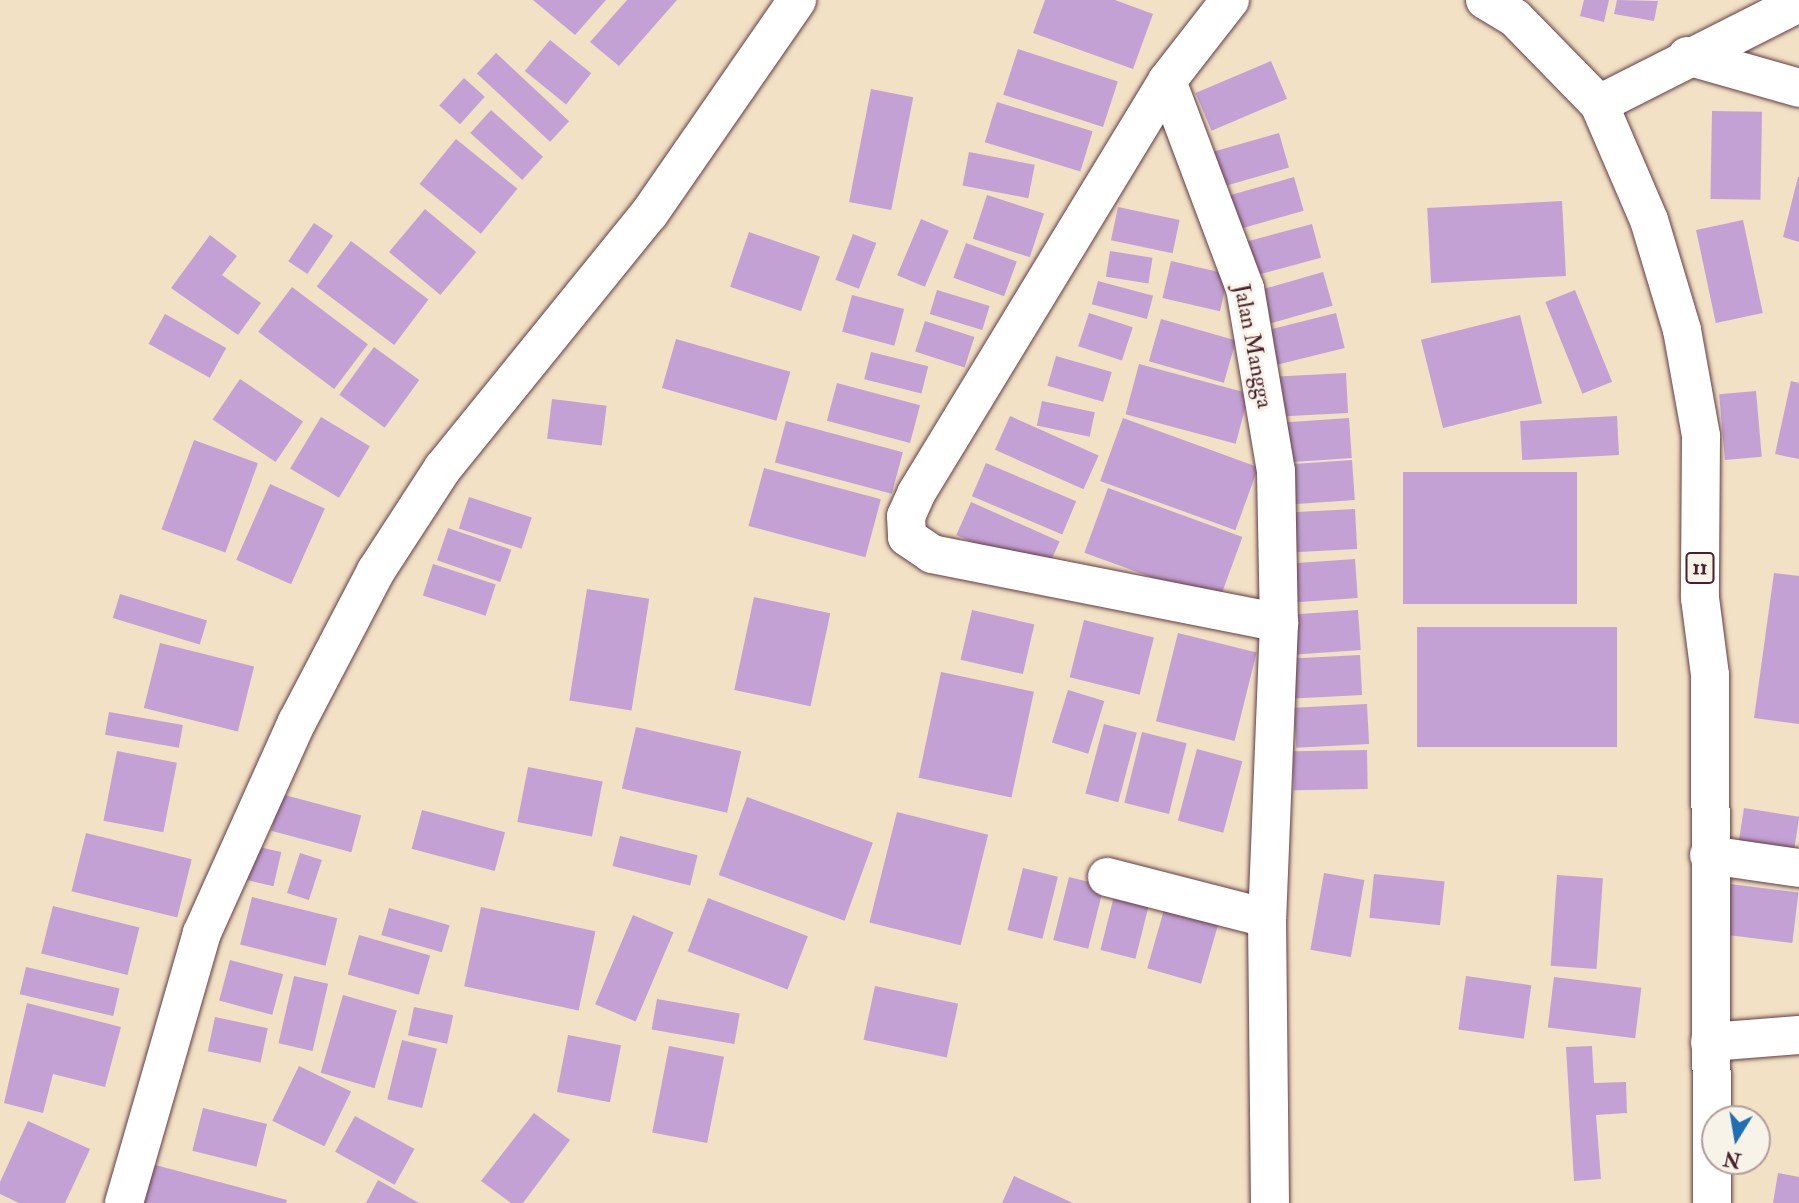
<!DOCTYPE html>
<html>
<head>
<meta charset="utf-8">
<style>
	body { margin:0 }
	#map { position:relative; width:1799px; height:1203px; overflow:hidden; background:#f2e1c5; font-family:"IM FELL Double Pica",serif }
	div>[style] { position:absolute }
	.building>* { inset:0; background:#c3a1d4; transform-origin:0 0 }
	.roads { filter:drop-shadow(0 0 2px #633c42) drop-shadow(0 0 2px #633c42) }
	.minor>* { height:38px; margin:-19px; padding:0 19px; transform-origin:19px; border-radius:19px; background:#fff }
	.highway>* { height:38px; margin:-19px; padding:0 19px; transform-origin:19px; border-radius:19px; background:#fff }
	span { translate:-50% -50%; white-space:nowrap; text-align:center; line-height:1.15; -webkit-text-stroke:6px #f7f3e8; paint-order:stroke }
	.shield-label span { padding:2px 5px; background:#f7f3e8; border:2px solid; border-radius:5px; -webkit-text-stroke-width:0 }
	.shield-label { font-size:21px; color:#4a1f2b; font-weight:700 }
	.street-label { font-size:23px; color:#4a1f2b }
	.north { position:absolute; left:1701px; top:1105px; width:70px; height:70px; box-sizing:border-box; background:#f7f3e8; border:2px solid #b29e9c; border-radius:50%; rotate:191deg; font-size:19px; font-weight:700; line-height:28px; text-align:center; color:#4a1f2b }
	.north::after { content:''; display:block; margin:auto; width:24px; height:32px; background:#1f6fb2; clip-path:polygon(50% 0,100% 100%,50% 72%,0 100%) }
</style>
</head>
<body>
<div id="map">
	<div class="building">
		<div style="clip-path:polygon(533px 0,606px 0,575px 35px)"></div>
		<div style="clip-path:polygon(627px 0,677px 0,619px 66px,590px 42px)"></div>
		<div style="clip-path:polygon(1045px 0,1115px 0,1153px 14px,1133px 69px,1033px 33px)"></div>
		<div style="clip-path:polygon(1584px 0,1609px 0,1604px 22px,1580px 16px)"></div>
		<div style="clip-path:polygon(1617px 0,1658px 1px,1654px 21px,1614px 14px)"></div>
		<div style="left:550px;top:40px;width:53px;height:40px;rotate:39deg"></div>
		<div style="left:1018px;top:49px;width:105px;height:48px;rotate:18deg"></div>
		<div style="left:496px;top:53px;width:100px;height:28px;rotate:43deg"></div>
		<div style="left:1271px;top:61px;width:41px;height:82px;rotate:67deg"></div>
		<div style="left:464px;top:78px;width:28px;height:37px;rotate:42deg"></div>
		<div style="left:871px;top:89px;width:43px;height:115px;rotate:11deg"></div>
		<div style="left:997px;top:102px;width:100px;height:42px;rotate:17deg"></div>
		<div style="left:491px;top:110px;width:70px;height:31px;rotate:42deg"></div>
		<div style="left:1712px;top:111px;width:50px;height:88px;rotate:1deg"></div>
		<div style="left:1279px;top:133px;width:36px;height:73px;rotate:74deg"></div>
		<div style="left:456px;top:139px;width:79px;height:58px;rotate:39deg"></div>
		<div style="left:969px;top:152px;width:67px;height:34px;rotate:11deg"></div>
		<div style="left:1294px;top:177px;width:35px;height:72px;rotate:74deg"></div>
		<div style="clip-path:polygon(1798px 177px,1799px 177px,1799px 242px,1783px 237px)"></div>
		<div style="left:987px;top:195px;width:60px;height:46px;rotate:18deg"></div>
		<div style="left:1562px;top:201px;width:75px;height:135px;rotate:87deg"></div>
		<div style="left:1118px;top:207px;width:63px;height:34px;rotate:12deg"></div>
		<div style="left:425px;top:209px;width:67px;height:56px;rotate:40deg"></div>
		<div style="left:921px;top:219px;width:30px;height:61px;rotate:23deg"></div>
		<div style="left:1743px;top:220px;width:95px;height:48px;rotate:78deg"></div>
		<div style="left:314px;top:223px;width:23px;height:46px;rotate:34deg"></div>
		<div style="left:1312px;top:224px;width:35px;height:73px;rotate:75deg"></div>
		<div style="left:749px;top:232px;width:75px;height:58px;rotate:19deg"></div>
		<div style="left:853px;top:234px;width:25px;height:49px;rotate:21deg"></div>
		<div style="clip-path:polygon(210px 235px,237px 256px,222px 275px,261px 303px,238px 335px,171px 288px)"></div>
		<div style="left:351px;top:241px;width:97px;height:57px;rotate:37deg"></div>
		<div style="left:966px;top:243px;width:54px;height:37px;rotate:20deg"></div>
		<div style="left:1110px;top:251px;width:43px;height:26px;rotate:9deg"></div>
		<div style="left:1171px;top:261px;width:59px;height:38px;rotate:13deg"></div>
		<div style="left:1323px;top:272px;width:35px;height:72px;rotate:74deg"></div>
		<div style="left:1098px;top:281px;width:57px;height:24px;rotate:15deg"></div>
		<div style="left:292px;top:287px;width:95px;height:56px;rotate:37deg"></div>
		<div style="left:937px;top:290px;width:55px;height:25px;rotate:17deg"></div>
		<div style="left:1575px;top:290px;width:99px;height:32px;rotate:68deg"></div>
		<div style="left:852px;top:295px;width:54px;height:38px;rotate:15deg"></div>
		<div style="left:1089px;top:313px;width:46px;height:35px;rotate:18deg"></div>
		<div style="left:1336px;top:313px;width:36px;height:73px;rotate:76deg"></div>
		<div style="left:165px;top:314px;width:70px;height:34px;rotate:29deg"></div>
		<div style="left:1520px;top:315px;width:91px;height:102px;rotate:76deg"></div>
		<div style="left:1161px;top:319px;width:78px;height:44px;rotate:16deg"></div>
		<div style="left:925px;top:321px;width:52px;height:32px;rotate:18deg"></div>
		<div style="left:676px;top:339px;width:119px;height:51px;rotate:16deg"></div>
		<div style="left:374px;top:347px;width:56px;height:59px;rotate:36deg"></div>
		<div style="left:871px;top:352px;width:59px;height:28px;rotate:14deg"></div>
		<div style="left:1056px;top:356px;width:58px;height:31px;rotate:16deg"></div>
		<div style="left:1139px;top:364px;width:114px;height:52px;rotate:15deg"></div>
		<div style="left:1346px;top:373px;width:40px;height:73px;rotate:87deg"></div>
		<div style="left:240px;top:379px;width:76px;height:49px;rotate:34deg"></div>
		<div style="clip-path:polygon(1791px 381px,1799px 383px,1799px 459px,1775px 454px)"></div>
		<div style="left:837px;top:383px;width:86px;height:39px;rotate:15deg"></div>
		<div style="left:1756px;top:391px;width:66px;height:37px;rotate:85deg"></div>
		<div style="left:552px;top:399px;width:55px;height:40px;rotate:7deg"></div>
		<div style="left:1042px;top:401px;width:54px;height:25px;rotate:12deg"></div>
		<div style="left:1010px;top:416px;width:97px;height:37px;rotate:24deg"></div>
		<div style="left:1617px;top:416px;width:39px;height:97px;rotate:87deg"></div>
		<div style="left:321px;top:417px;width:57px;height:60px;rotate:31deg"></div>
		<div style="left:1123px;top:418px;width:144px;height:67px;rotate:20deg"></div>
		<div style="left:1349px;top:418px;width:40px;height:73px;rotate:86deg"></div>
		<div style="left:786px;top:421px;width:121px;height:43px;rotate:15deg"></div>
		<div style="left:194px;top:440px;width:68px;height:95px;rotate:20deg"></div>
		<div style="left:1352px;top:460px;width:40px;height:73px;rotate:86deg"></div>
		<div style="left:986px;top:463px;width:98px;height:36px;rotate:23deg"></div>
		<div style="left:764px;top:468px;width:121px;height:60px;rotate:15deg"></div>
		<div style="left:1577px;top:472px;width:132px;height:174px;rotate:90deg"></div>
		<div style="left:270px;top:484px;width:60px;height:83px;rotate:24deg"></div>
		<div style="left:1108px;top:488px;width:143px;height:69px;rotate:20deg"></div>
		<div style="left:469px;top:497px;width:66px;height:33px;rotate:18deg"></div>
		<div style="left:971px;top:502px;width:97px;height:36px;rotate:24deg"></div>
		<div style="left:1355px;top:509px;width:40px;height:73px;rotate:87deg"></div>
		<div style="left:448px;top:528px;width:67px;height:34px;rotate:19deg"></div>
		<div style="left:1355px;top:559px;width:39px;height:72px;rotate:86deg"></div>
		<div style="left:433px;top:564px;width:66px;height:33px;rotate:18deg"></div>
		<div style="clip-path:polygon(1774px 573px,1799px 576px,1799px 724px,1754px 718px)"></div>
		<div style="left:587px;top:589px;width:63px;height:113px;rotate:9deg"></div>
		<div style="left:120px;top:594px;width:91px;height:25px;rotate:17deg"></div>
		<div style="left:754px;top:597px;width:78px;height:95px;rotate:12deg"></div>
		<div style="left:972px;top:610px;width:64px;height:51px;rotate:13deg"></div>
		<div style="left:1358px;top:610px;width:40px;height:72px;rotate:86deg"></div>
		<div style="left:1084px;top:620px;width:72px;height:59px;rotate:14deg"></div>
		<div style="left:1417px;top:627px;width:200px;height:120px"></div>
		<div style="left:1178px;top:633px;width:81px;height:91px;rotate:14deg"></div>
		<div style="left:160px;top:643px;width:97px;height:67px;rotate:14deg"></div>
		<div style="left:1360px;top:655px;width:40px;height:73px;rotate:87deg"></div>
		<div style="left:941px;top:672px;width:95px;height:108px;rotate:12deg"></div>
		<div style="left:1068px;top:690px;width:38px;height:55px;rotate:17deg"></div>
		<div style="left:1367px;top:704px;width:40px;height:73px;rotate:87deg"></div>
		<div style="left:109px;top:712px;width:75px;height:23px;rotate:10deg"></div>
		<div style="left:1104px;top:724px;width:34px;height:72px;rotate:15deg"></div>
		<div style="left:636px;top:727px;width:108px;height:63px;rotate:13deg"></div>
		<div style="left:1142px;top:732px;width:46px;height:73px;rotate:14deg"></div>
		<div style="left:1197px;top:749px;width:47px;height:74px;rotate:15deg"></div>
		<div style="left:1367px;top:750px;width:39px;height:74px;rotate:89deg"></div>
		<div style="left:117px;top:751px;width:61px;height:71px;rotate:11deg"></div>
		<div style="left:528px;top:767px;width:76px;height:56px;rotate:11deg"></div>
		<div style="left:281px;top:794px;width:83px;height:38px;rotate:15deg"></div>
		<div style="left:747px;top:797px;width:134px;height:83px;rotate:20deg"></div>
		<div style="left:1744px;top:808px;width:56px;height:46px;rotate:9deg"></div>
		<div style="left:422px;top:810px;width:86px;height:40px;rotate:15deg"></div>
		<div style="left:897px;top:812px;width:94px;height:114px;rotate:14deg"></div>
		<div style="left:86px;top:833px;width:109px;height:60px;rotate:14deg"></div>
		<div style="left:620px;top:836px;width:80px;height:31px;rotate:14deg"></div>
		<div style="left:255px;top:846px;width:27px;height:35px;rotate:13deg"></div>
		<div style="left:300px;top:853px;width:23px;height:42px;rotate:18deg"></div>
		<div style="left:1023px;top:868px;width:36px;height:64px;rotate:14deg"></div>
		<div style="left:1324px;top:873px;width:41px;height:78px;rotate:10deg"></div>
		<div style="left:1374px;top:874px;width:71px;height:44px;rotate:6deg"></div>
		<div style="left:1557px;top:875px;width:46px;height:91px;rotate:4deg"></div>
		<div style="left:1069px;top:877px;width:36px;height:65px;rotate:14deg"></div>
		<div style="left:1730px;top:884px;width:69px;height:51px;rotate:7deg"></div>
		<div style="left:1116px;top:888px;width:36px;height:64px;rotate:14deg"></div>
		<div style="left:252px;top:897px;width:88px;height:49px;rotate:14deg"></div>
		<div style="left:708px;top:898px;width:107px;height:57px;rotate:21deg"></div>
		<div style="left:1166px;top:903px;width:56px;height:68px;rotate:16deg"></div>
		<div style="left:53px;top:906px;width:89px;height:49px;rotate:14deg"></div>
		<div style="left:481px;top:907px;width:117px;height:81px;rotate:12deg"></div>
		<div style="left:389px;top:908px;width:63px;height:28px;rotate:16deg"></div>
		<div style="left:633px;top:915px;width:44px;height:97px;rotate:23deg"></div>
		<div style="left:359px;top:935px;width:74px;height:41px;rotate:16deg"></div>
		<div style="left:230px;top:960px;width:55px;height:42px;rotate:15deg"></div>
		<div style="left:26px;top:967px;width:96px;height:28px;rotate:13deg"></div>
		<div style="left:294px;top:976px;width:35px;height:69px;rotate:13deg"></div>
		<div style="left:1466px;top:976px;width:66px;height:54px;rotate:8deg"></div>
		<div style="left:1554px;top:977px;width:88px;height:51px;rotate:7deg"></div>
		<div style="left:875px;top:986px;width:85px;height:55px;rotate:12deg"></div>
		<div style="left:343px;top:995px;width:56px;height:81px;rotate:16deg"></div>
		<div style="left:657px;top:999px;width:84px;height:31px;rotate:10deg"></div>
		<div style="clip-path:polygon(27px 1003px,121px 1027px,105px 1087px,53px 1074px,43px 1113px,4px 1103px)"></div>
		<div style="left:414px;top:1007px;width:40px;height:29px;rotate:12deg"></div>
		<div style="left:215px;top:1017px;width:54px;height:35px;rotate:12deg"></div>
		<div style="left:568px;top:1035px;width:54px;height:58px;rotate:11deg"></div>
		<div style="left:402px;top:1040px;width:36px;height:61px;rotate:14deg"></div>
		<div style="left:669px;top:1046px;width:56px;height:88px;rotate:11deg"></div>
		<div style="clip-path:polygon(1592px 1046px,1594px 1083px,1626px 1082px,1627px 1113px,1596px 1115px,1601px 1179px,1574px 1181px,1566px 1047px)"></div>
		<div style="left:299px;top:1066px;width:58px;height:61px;rotate:26deg"></div>
		<div style="left:203px;top:1108px;width:66px;height:44px;rotate:14deg"></div>
		<div style="clip-path:polygon(534px 1113px,570px 1140px,523px 1203px,511px 1203px,481px 1181px)"></div>
		<div style="left:355px;top:1116px;width:68px;height:41px;rotate:29deg"></div>
		<div style="clip-path:polygon(28px 1121px,90px 1149px,65px 1203px,19px 1203px,0 1194px,0 1182px)"></div>
		<div style="clip-path:polygon(144px 1162px,287px 1200px,286px 1203px,133px 1203px)"></div>
		<div style="clip-path:polygon(1778px 1173px,1799px 1177px,1799px 1203px,1773px 1203px)"></div>
		<div style="clip-path:polygon(1014px 1176px,1073px 1203px,1002px 1203px)"></div>
		<div style="clip-path:polygon(378px 1180px,419px 1203px,366px 1203px)"></div>
	</div>
	<div class="roads">
		<div class="minor">
			<div style="left:1230px;top:0;width:103px;rotate:127.9deg"></div>
			<div style="left:1167px;top:81px;width:483px;rotate:121.3deg"></div>
			<div style="left:916px;top:494px;width:24px;rotate:114deg"></div>
			<div style="left:906px;top:516px;width:21px;rotate:87deg"></div>
			<div style="left:907px;top:537px;width:30px;rotate:34deg"></div>
			<div style="left:932px;top:554px;width:354px;rotate:11.2deg"></div>
			<div style="left:1279px;top:623px;width:295px;rotate:92.3deg"></div>
			<div style="left:1267px;top:918px;width:285px;rotate:89.4deg"></div>
			<div style="left:1687px;top:56px;width:116px;rotate:15.9deg"></div>
			<div style="left:1167px;top:81px;width:221px;rotate:69.4deg"></div>
			<div style="left:1245px;top:288px;width:186px;rotate:80.4deg"></div>
			<div style="left:1276px;top:471px;width:152px;rotate:88.9deg"></div>
			<div style="left:1599px;top:104px;width:224px;rotate:-26.8deg"></div>
			<div style="left:1709px;top:855px;width:91px;rotate:8.2deg"></div>
			<div style="left:1107px;top:877px;width:165px;rotate:14.4deg"></div>
			<div style="left:1710px;top:1042px;width:89px;rotate:-4.5deg"></div>
			<div style="left:124px;top:1203px;width:281px;rotate:-73.9deg"></div>
			<div style="left:202px;top:933px;width:231px;rotate:-65.8deg"></div>
			<div style="left:297px;top:722px;width:170px;rotate:-62.4deg"></div>
			<div style="left:376px;top:571px;width:123px;rotate:-57deg"></div>
			<div style="left:443px;top:468px;width:327px;rotate:-51deg"></div>
			<div style="left:649px;top:214px;width:260px;rotate:-55.3deg"></div>
		</div>
		<div class="highway">
			<div style="left:1485px;top:0;width:35px;rotate:31deg"></div>
			<div style="left:1515px;top:18px;width:120px;rotate:45.7deg"></div>
			<div style="left:1599px;top:104px;width:126px;rotate:66.7deg"></div>
			<div style="left:1649px;top:220px;width:115px;rotate:73.3deg"></div>
			<div style="left:1682px;top:330px;width:108px;rotate:79.8deg"></div>
			<div style="left:1701px;top:436px;width:162px;rotate:90.4deg"></div>
			<div style="left:1700px;top:598px;width:78px;rotate:82.6deg"></div>
			<div style="left:1710px;top:675px;width:528px;rotate:89.78deg"></div>
		</div>
	</div>
	<div class="shield-label">
		<span style="left:1700px;top:568px">11</span>
	</div>
	<div class="street-label">
		<span style="left:1253px;top:346px;rotate:79deg">Jalan Mangga</span>
	</div>
	<div class="north">N</div>
</div>
</body>
</html>
